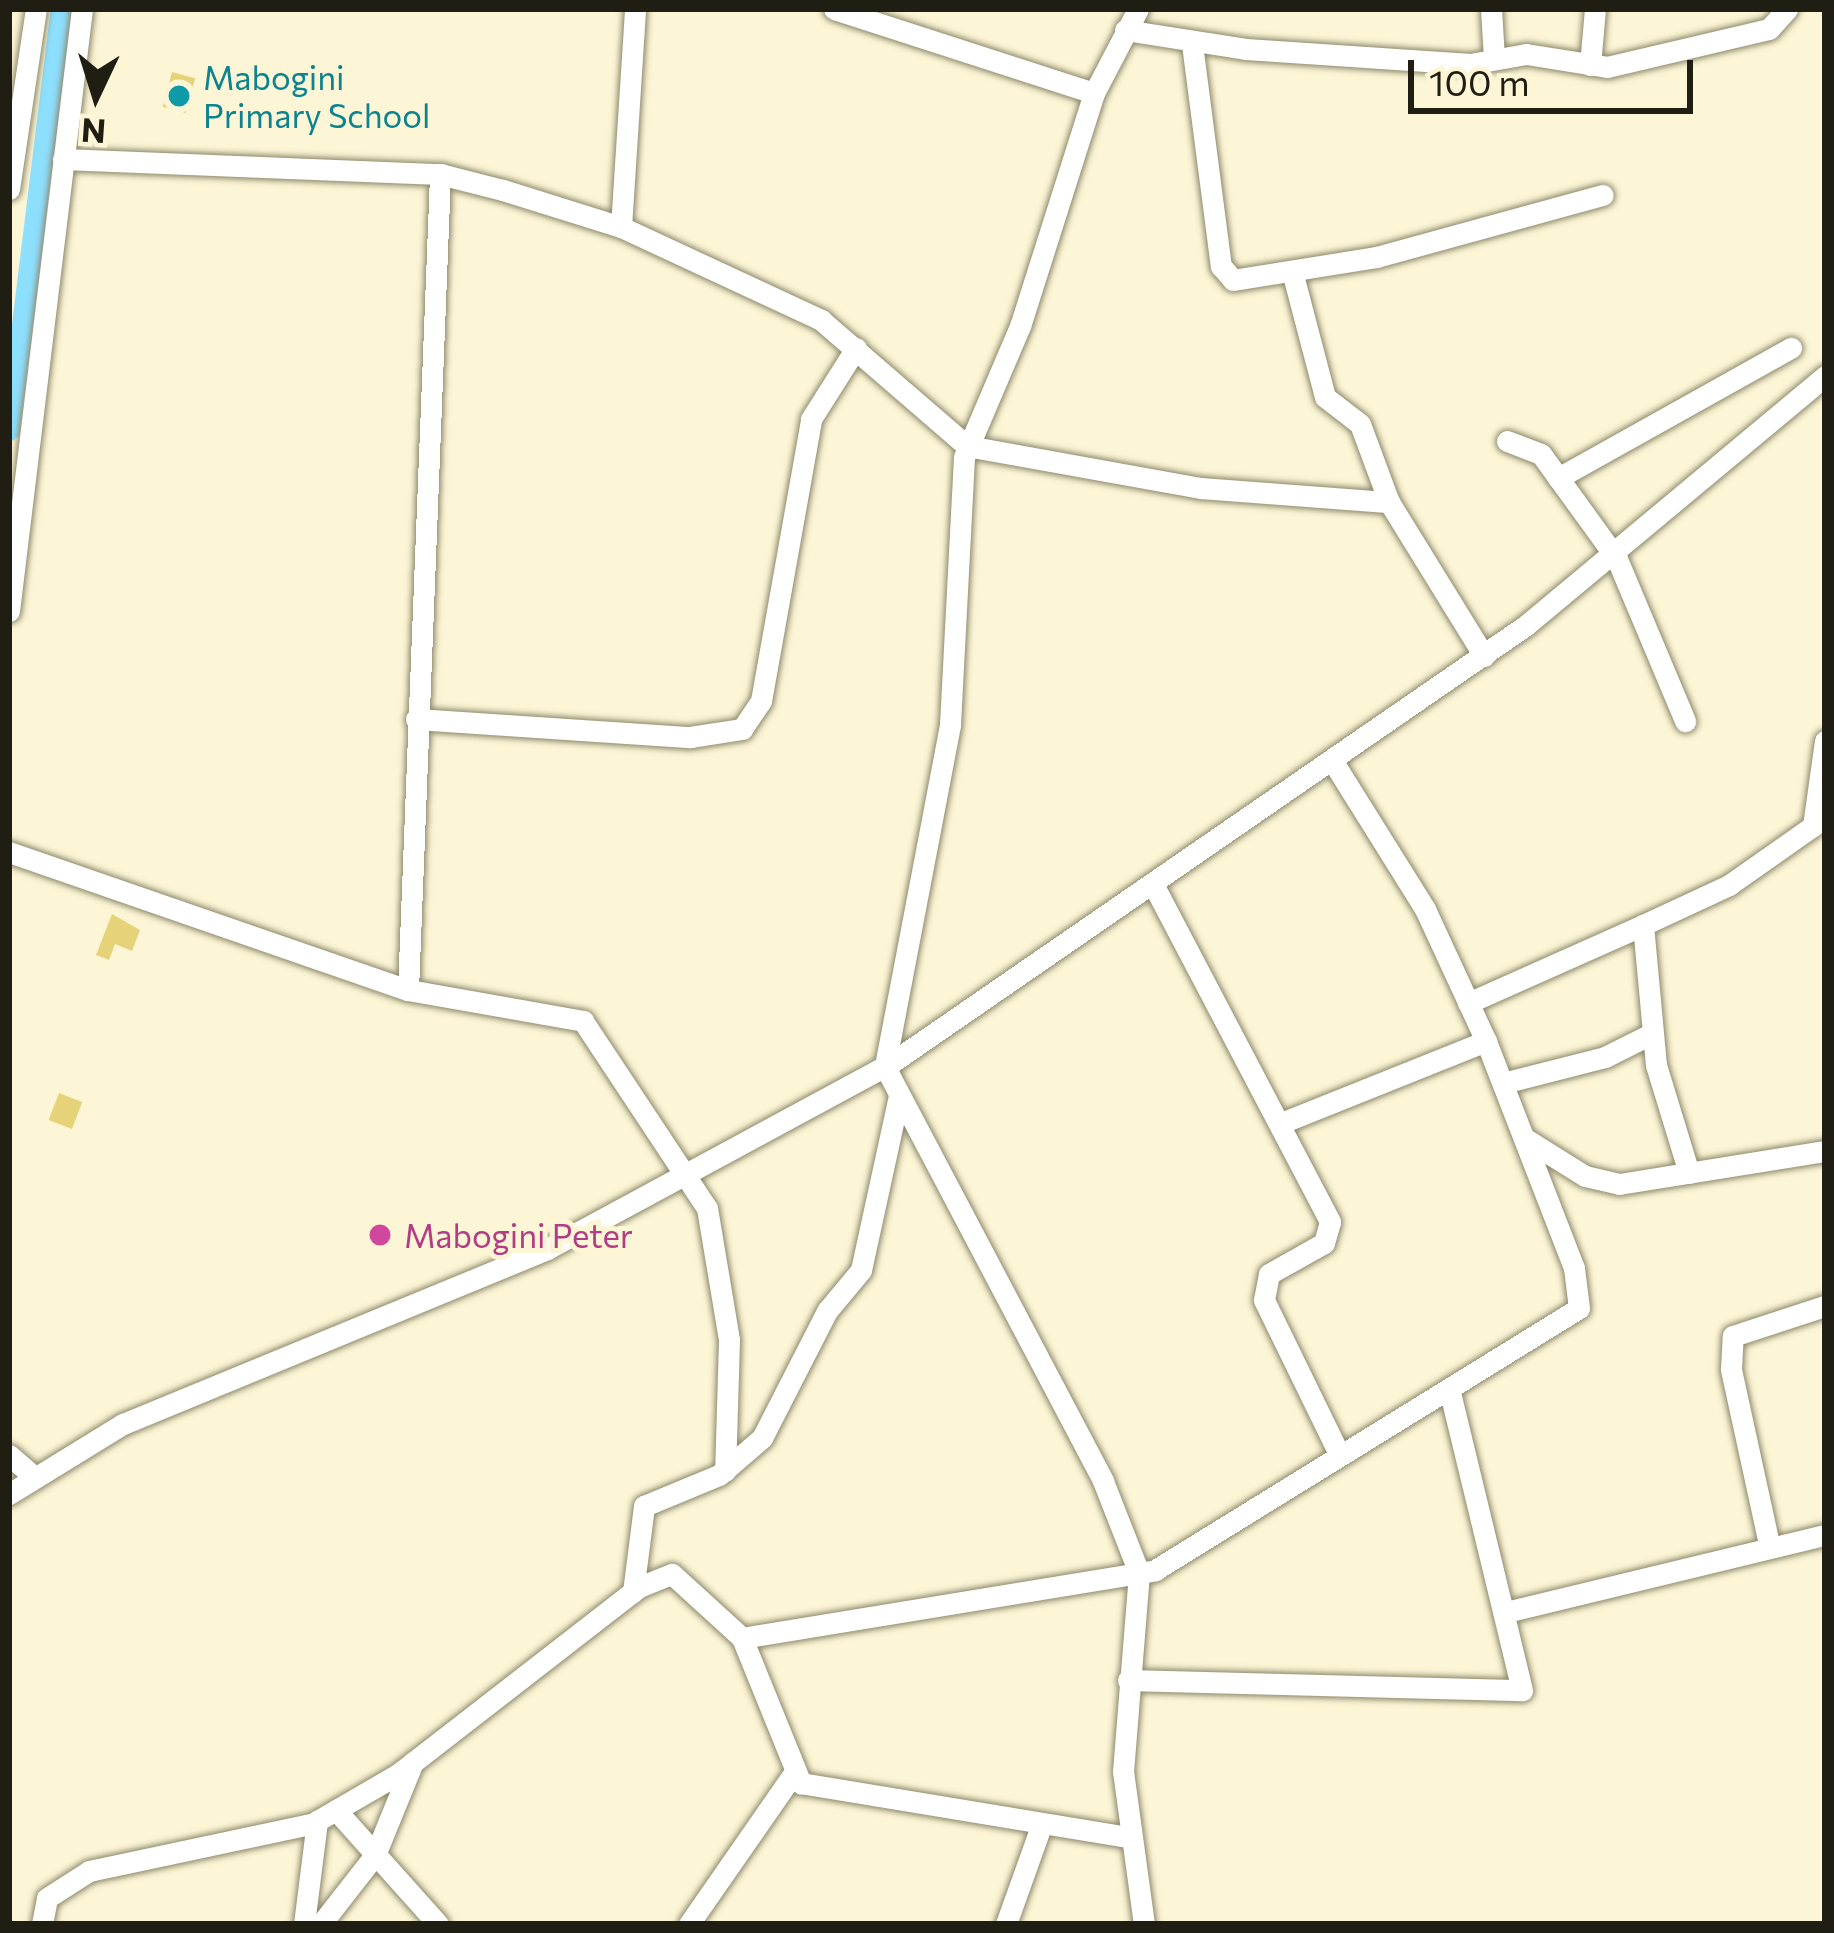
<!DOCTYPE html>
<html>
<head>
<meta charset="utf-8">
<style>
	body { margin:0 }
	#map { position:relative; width:1834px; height:1933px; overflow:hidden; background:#fcf6d6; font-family:Commissioner,sans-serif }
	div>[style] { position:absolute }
	.canal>* { height:21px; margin:-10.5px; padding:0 10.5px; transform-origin:10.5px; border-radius:10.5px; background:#8ddffe }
	.building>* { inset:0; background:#e6d379; transform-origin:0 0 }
	.roads { filter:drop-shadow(0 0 3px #8e896c) drop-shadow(0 0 3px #8e896c) }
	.minor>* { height:21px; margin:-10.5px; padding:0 10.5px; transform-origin:10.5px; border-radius:10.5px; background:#fff }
	.dots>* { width:33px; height:33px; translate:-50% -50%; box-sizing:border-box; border:6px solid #fcf6d6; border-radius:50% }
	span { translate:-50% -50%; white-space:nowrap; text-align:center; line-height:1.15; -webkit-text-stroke:10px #fcf6d6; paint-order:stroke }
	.culture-label { font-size:33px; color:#0d838f }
	.left { translate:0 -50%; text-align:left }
	.hotel-label { font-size:33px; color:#b23c85 }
	.frame { position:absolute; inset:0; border:12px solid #201e13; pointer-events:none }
	.north { position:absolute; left:36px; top:36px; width:120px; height:120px; -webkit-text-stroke:9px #fcf6d6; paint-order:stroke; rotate:184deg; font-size:33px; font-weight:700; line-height:48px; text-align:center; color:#201e13 }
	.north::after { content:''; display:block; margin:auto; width:42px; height:54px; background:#201e13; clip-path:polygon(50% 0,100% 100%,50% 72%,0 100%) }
	.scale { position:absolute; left:1408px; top:60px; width:285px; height:54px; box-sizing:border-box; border:6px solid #201e13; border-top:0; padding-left:15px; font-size:36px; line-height:42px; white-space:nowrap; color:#201e13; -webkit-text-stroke:9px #fcf6d6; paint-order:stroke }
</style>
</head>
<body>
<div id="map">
	<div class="canal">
		<div style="left:9px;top:430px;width:424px;rotate:-83deg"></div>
	</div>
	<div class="building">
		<div style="left:172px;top:72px;width:24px;height:36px;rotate:15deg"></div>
		<div style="clip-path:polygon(112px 914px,140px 930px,132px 951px,115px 944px,109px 960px,96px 955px)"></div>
		<div style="left:59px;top:1093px;width:25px;height:29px;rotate:21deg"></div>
	</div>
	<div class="roads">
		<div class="minor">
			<div style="left:834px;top:9px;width:273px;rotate:17.9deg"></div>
			<div style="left:1138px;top:9px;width:95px;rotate:117.6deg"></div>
			<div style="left:1094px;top:93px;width:244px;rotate:107.6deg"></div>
			<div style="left:1020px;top:326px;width:142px;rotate:113.1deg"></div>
			<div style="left:964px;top:457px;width:268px;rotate:93deg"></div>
			<div style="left:950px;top:725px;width:348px;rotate:100.8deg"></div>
			<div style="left:885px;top:1067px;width:468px;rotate:62.2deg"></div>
			<div style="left:1103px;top:1481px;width:99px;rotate:68.6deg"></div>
			<div style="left:1139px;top:1573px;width:199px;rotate:94.6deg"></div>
			<div style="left:1123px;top:1771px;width:154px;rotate:82.2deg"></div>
			<div style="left:1491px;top:9px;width:49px;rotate:86.5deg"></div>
			<div style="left:1125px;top:30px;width:122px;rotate:8.9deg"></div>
			<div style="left:1246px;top:49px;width:225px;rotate:3.8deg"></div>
			<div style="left:1470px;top:64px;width:57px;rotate:-10.1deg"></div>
			<div style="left:1526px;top:54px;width:82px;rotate:9.1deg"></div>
			<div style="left:1607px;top:67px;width:166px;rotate:-13.2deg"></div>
			<div style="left:1769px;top:29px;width:27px;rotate:-48deg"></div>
			<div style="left:1192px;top:44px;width:224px;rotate:82.6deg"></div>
			<div style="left:1221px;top:266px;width:18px;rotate:49deg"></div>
			<div style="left:1233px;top:280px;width:145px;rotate:-9.1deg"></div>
			<div style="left:1376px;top:257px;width:235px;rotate:-15.3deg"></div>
			<div style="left:1590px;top:65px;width:56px;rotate:-84.9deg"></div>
			<div style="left:63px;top:159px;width:377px;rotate:2.3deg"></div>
			<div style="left:440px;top:174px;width:65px;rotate:14.3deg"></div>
			<div style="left:503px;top:190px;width:124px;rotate:17.4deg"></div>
			<div style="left:621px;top:227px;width:221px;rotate:24.9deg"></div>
			<div style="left:821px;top:320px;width:193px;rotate:40.8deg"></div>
			<div style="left:967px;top:446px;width:238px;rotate:10.2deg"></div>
			<div style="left:1201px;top:488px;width:189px;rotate:4.3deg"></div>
			<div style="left:9px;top:189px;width:182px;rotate:-81.5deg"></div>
			<div style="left:621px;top:227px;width:218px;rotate:-86.3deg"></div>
			<div style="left:1293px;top:275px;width:126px;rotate:75.3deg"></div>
			<div style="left:1325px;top:397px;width:44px;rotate:37.6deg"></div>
			<div style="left:1360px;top:424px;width:83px;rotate:69.6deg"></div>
			<div style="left:1389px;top:502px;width:181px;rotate:58.3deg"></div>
			<div style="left:1507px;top:441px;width:36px;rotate:21deg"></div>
			<div style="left:1541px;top:454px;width:130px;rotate:54.1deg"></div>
			<div style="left:1617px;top:559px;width:176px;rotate:67.2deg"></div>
			<div style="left:1558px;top:478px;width:267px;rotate:-29.2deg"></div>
			<div style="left:9px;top:611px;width:606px;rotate:-83.09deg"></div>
			<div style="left:416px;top:719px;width:275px;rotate:3.8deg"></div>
			<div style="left:690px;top:737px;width:53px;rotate:-8.7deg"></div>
			<div style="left:742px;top:729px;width:34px;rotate:-56deg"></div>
			<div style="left:761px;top:701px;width:286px;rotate:-79.9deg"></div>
			<div style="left:811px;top:419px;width:84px;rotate:-57.6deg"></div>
			<div style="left:9px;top:852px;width:422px;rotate:19.1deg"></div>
			<div style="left:408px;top:990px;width:178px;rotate:10deg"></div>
			<div style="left:583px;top:1021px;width:224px;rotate:56.5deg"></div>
			<div style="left:707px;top:1208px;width:134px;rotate:80.5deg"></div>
			<div style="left:729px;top:1340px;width:131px;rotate:91.7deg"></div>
			<div style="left:1155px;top:888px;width:377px;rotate:62.3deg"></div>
			<div style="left:1330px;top:1222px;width:22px;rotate:106deg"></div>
			<div style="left:1324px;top:1243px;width:63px;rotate:150.6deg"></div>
			<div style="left:1269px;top:1274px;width:26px;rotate:101deg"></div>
			<div style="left:1264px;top:1300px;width:171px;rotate:64deg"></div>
			<div style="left:408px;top:990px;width:817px;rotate:-87.75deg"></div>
			<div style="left:1468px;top:1003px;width:192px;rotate:-24deg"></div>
			<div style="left:1503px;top:1083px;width:105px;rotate:-14.3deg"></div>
			<div style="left:1605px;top:1057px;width:51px;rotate:-26.6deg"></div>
			<div style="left:1281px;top:1123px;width:221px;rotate:-21.8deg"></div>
			<div style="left:1524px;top:1138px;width:72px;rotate:31.9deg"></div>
			<div style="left:1585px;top:1176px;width:35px;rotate:13deg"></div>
			<div style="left:1619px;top:1184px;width:209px;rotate:-9.1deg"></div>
			<div style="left:1689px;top:1173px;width:113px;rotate:-107deg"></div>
			<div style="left:1656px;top:1065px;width:141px;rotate:-95.3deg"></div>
			<div style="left:1643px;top:925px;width:95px;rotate:-24.9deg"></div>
			<div style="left:1729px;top:885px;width:103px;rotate:-35.1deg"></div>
			<div style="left:1813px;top:826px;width:86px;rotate:-82deg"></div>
			<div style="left:9px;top:1455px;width:32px;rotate:41deg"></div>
			<div style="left:9px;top:1494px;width:134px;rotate:-31.6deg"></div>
			<div style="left:123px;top:1424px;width:459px;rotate:-22.4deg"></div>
			<div style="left:547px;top:1249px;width:391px;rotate:-28.4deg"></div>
			<div style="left:891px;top:1063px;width:770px;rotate:-34.58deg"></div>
			<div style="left:1525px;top:626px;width:391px;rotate:-39.8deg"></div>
			<div style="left:1769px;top:1544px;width:179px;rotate:-102.3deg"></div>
			<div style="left:1731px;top:1369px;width:33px;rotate:-87deg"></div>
			<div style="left:1733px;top:1336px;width:97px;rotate:-18.1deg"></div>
			<div style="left:633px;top:1592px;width:87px;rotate:-82.7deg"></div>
			<div style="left:644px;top:1506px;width:81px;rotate:-22.5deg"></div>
			<div style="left:719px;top:1475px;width:57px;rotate:-40.7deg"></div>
			<div style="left:762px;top:1438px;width:143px;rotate:-62.9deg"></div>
			<div style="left:827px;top:1311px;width:53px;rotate:-50.3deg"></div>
			<div style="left:861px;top:1270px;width:179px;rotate:-77.7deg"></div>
			<div style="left:1510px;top:1611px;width:324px;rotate:-13.6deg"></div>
			<div style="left:742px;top:1638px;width:419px;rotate:-9.3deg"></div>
			<div style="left:1155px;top:1570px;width:498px;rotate:-31.7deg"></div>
			<div style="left:1579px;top:1308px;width:40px;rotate:-97.1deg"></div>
			<div style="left:1574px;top:1268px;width:243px;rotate:-111.2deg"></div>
			<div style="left:1486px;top:1041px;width:145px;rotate:-114.8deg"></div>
			<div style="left:1425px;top:909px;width:170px;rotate:-122deg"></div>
			<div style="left:1128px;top:1680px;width:394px;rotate:1.5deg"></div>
			<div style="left:1522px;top:1690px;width:310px;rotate:-103.6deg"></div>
			<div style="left:336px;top:1810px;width:153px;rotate:48.2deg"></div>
			<div style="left:42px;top:1924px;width:26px;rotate:-79deg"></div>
			<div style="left:47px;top:1898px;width:50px;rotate:-32.7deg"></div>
			<div style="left:89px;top:1871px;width:231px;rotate:-12deg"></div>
			<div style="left:304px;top:1924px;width:104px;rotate:-82.8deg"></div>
			<div style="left:317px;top:1821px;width:94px;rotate:-30.1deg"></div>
			<div style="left:398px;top:1774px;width:305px;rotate:-37.8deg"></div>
			<div style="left:639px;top:1587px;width:35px;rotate:-22deg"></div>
			<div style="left:672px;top:1574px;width:95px;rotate:42.4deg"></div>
			<div style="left:742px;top:1638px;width:157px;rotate:67.9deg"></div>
			<div style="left:801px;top:1783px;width:329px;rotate:9.4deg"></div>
			<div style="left:321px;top:1924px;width:88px;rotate:-52deg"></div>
			<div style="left:375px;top:1855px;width:100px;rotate:-67.8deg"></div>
			<div style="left:689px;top:1924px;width:180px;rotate:-55.2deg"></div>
			<div style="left:1006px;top:1924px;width:104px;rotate:-70.3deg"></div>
		</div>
	</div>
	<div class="dots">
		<div style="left:179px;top:96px;background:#0f9aa8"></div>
		<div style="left:380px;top:1235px;background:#d1479c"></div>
	</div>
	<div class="culture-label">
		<span class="left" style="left:203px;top:96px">Mabogini<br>Primary School</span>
	</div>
	<div class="hotel-label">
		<span class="left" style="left:404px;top:1235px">Mabogini Peter</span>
	</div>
	<div class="frame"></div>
	<div class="north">N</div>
	<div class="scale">100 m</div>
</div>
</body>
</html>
